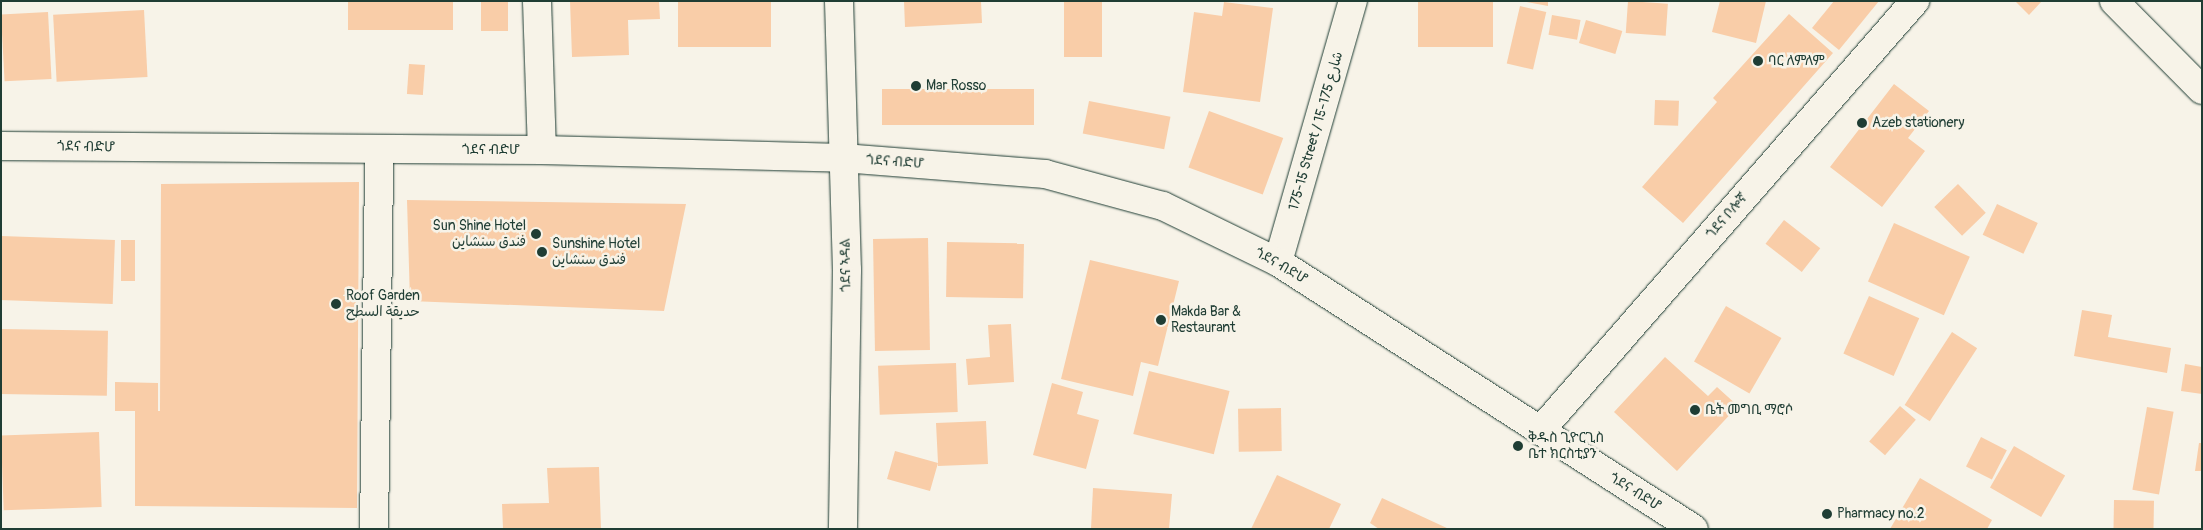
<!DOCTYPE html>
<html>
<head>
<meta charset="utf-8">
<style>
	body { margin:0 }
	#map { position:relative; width:2203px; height:530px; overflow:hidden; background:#f7f3e8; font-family:Pangolin,"Playpen Sans Arabic","Noto Sans Ethiopic",sans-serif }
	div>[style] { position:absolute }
	.building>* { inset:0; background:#f9cda8; transform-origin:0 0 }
	.roads { filter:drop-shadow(0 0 1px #1f3d34) drop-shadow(0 0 1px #1f3d34) }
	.minor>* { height:28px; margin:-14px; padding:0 14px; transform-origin:14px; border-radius:14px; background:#f7f3e8 }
	.tertiary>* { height:28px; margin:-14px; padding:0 14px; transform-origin:14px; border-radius:14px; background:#f7f3e8 }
	.secondary>* { height:28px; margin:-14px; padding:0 14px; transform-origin:14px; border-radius:14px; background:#f7f3e8 }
	.dots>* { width:14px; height:14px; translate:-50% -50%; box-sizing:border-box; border:2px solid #f7f3e8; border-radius:50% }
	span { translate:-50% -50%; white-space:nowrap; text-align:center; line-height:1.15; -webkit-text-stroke:5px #f7f3e8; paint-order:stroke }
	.poi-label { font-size:14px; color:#1f3d34 }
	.left { translate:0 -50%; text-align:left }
	.right { translate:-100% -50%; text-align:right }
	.street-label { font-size:14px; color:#1f3d34 }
	.frame { position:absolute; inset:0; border:2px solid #1f3d34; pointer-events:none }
</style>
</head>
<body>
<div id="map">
	<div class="building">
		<div style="left:348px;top:1px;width:105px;height:29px"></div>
		<div style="left:481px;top:1px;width:27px;height:30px"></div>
		<div style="clip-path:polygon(570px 1px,659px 1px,660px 19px,628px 20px,629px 55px,572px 57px)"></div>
		<div style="left:678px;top:1px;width:93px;height:46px"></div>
		<div style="clip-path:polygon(904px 1px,981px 1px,982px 23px,905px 27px)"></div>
		<div style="left:1064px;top:1px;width:38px;height:56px"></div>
		<div style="left:1418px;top:1px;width:75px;height:46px"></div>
		<div style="clip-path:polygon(1521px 1px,1548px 1px,1548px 6px)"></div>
		<div style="left:1628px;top:1px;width:40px;height:32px;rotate:4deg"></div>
		<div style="clip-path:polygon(1720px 1px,1766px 1px,1756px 43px,1712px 32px)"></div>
		<div style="clip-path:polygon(1834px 1px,1879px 1px,1839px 50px,1812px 28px)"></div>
		<div style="clip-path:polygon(2015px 1px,2042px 1px,2029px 15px)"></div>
		<div style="clip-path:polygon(1224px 2px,1273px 8px,1260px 102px,1183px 92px,1194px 12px,1222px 16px)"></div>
		<div style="left:1520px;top:6px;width:27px;height:59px;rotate:13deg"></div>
		<div style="left:144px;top:10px;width:67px;height:91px;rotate:87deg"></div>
		<div style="left:48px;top:12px;width:67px;height:47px;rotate:87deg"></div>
		<div style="clip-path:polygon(1789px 14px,1833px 53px,1683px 223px,1642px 187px,1717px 102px,1713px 98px)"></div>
		<div style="left:1552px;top:15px;width:29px;height:20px;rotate:10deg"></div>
		<div style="left:1586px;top:20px;width:38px;height:24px;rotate:17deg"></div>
		<div style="left:409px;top:64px;width:16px;height:30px;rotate:4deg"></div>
		<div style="clip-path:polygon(1894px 84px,1929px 111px,1908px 138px,1925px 151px,1882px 207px,1830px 167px)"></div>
		<div style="left:1034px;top:89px;width:36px;height:152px;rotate:90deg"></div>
		<div style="left:1655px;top:100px;width:24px;height:25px;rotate:2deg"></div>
		<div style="left:1089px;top:101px;width:83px;height:33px;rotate:11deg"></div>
		<div style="left:1209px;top:111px;width:79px;height:60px;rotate:20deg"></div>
		<div style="clip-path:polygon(359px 182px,357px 508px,135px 506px,135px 411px,115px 411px,115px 382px,158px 383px,158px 411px,160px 411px,161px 184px)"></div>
		<div style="left:1958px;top:184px;width:40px;height:33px;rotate:46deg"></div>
		<div style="clip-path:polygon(407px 200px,686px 204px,664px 311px,410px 301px)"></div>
		<div style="left:1997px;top:204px;width:45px;height:34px;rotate:25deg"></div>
		<div style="left:1784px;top:220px;width:46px;height:30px;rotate:38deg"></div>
		<div style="left:1894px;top:223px;width:83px;height:64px;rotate:24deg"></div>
		<div style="left:1px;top:236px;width:114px;height:64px;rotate:2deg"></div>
		<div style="left:928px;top:238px;width:112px;height:55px;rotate:89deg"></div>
		<div style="left:121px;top:240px;width:14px;height:41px"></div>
		<div style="left:947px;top:242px;width:77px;height:55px;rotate:1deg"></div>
		<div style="clip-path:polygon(1090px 260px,1179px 281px,1158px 366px,1141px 362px,1133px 396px,1061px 379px)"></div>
		<div style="left:1869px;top:296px;width:55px;height:63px;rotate:24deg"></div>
		<div style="left:1726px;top:306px;width:64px;height:64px;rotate:30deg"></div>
		<div style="clip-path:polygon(2082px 310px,2112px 315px,2108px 337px,2171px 348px,2167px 373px,2074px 356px)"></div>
		<div style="clip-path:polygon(1011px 324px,1014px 382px,968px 385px,966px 359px,990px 357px,988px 325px)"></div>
		<div style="left:1px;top:329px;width:107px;height:65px;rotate:1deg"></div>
		<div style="left:1952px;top:332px;width:30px;height:87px;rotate:33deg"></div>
		<div style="clip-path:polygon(1665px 357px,1708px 396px,1717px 387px,1738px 406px,1677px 471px,1614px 412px)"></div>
		<div style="left:956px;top:363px;width:49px;height:78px;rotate:88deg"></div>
		<div style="clip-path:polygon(2185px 364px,2202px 367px,2202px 394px,2181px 391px)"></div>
		<div style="left:1149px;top:371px;width:83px;height:65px;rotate:14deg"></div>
		<div style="clip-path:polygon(1052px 383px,1083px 392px,1077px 414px,1099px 420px,1086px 469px,1033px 455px)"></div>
		<div style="left:1900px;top:406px;width:21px;height:47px;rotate:41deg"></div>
		<div style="left:2147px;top:407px;width:27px;height:84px;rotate:10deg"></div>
		<div style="left:1281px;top:408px;width:43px;height:43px;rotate:89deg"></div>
		<div style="clip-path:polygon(986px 421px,988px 464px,938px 466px,938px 463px,930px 491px,887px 479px,895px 451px,938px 463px,936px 423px)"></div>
		<div style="left:99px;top:432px;width:75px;height:98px;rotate:88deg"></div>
		<div style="left:1981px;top:437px;width:29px;height:33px;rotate:27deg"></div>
		<div style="clip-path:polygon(2199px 443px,2202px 443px,2202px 471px,2195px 471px)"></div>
		<div style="left:2014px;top:446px;width:59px;height:48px;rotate:30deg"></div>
		<div style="clip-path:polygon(599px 467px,601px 529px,503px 529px,502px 504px,549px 503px,547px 468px)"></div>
		<div style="clip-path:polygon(1277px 475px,1341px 504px,1329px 529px,1251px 529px)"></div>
		<div style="clip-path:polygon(1920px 478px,1992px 520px,1987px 529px,1890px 529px)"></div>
		<div style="clip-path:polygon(1093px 488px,1172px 494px,1169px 529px,1091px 529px)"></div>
		<div style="clip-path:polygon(1382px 498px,1449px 529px,1379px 529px,1370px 523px)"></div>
		<div style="left:2114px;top:500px;width:40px;height:29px;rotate:1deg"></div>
	</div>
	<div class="roads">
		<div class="minor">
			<div style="left:537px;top:1px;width:149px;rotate:88.1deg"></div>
			<div style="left:2114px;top:1px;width:125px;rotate:45.3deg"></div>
			<div style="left:1278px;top:262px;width:272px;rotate:-74deg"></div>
			<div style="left:1540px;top:431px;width:571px;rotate:-48.91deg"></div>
			<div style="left:374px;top:529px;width:380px;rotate:-89.2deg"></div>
		</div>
		<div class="tertiary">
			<div style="left:839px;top:1px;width:269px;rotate:88.3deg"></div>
			<div style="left:847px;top:270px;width:259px;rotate:90.9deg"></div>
		</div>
		<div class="secondary">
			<div style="left:1px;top:146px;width:541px;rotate:0.42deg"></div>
			<div style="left:542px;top:150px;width:301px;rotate:1.5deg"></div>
			<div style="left:843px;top:158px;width:203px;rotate:4.5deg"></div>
			<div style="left:1045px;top:174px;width:122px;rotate:15.2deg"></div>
			<div style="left:1163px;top:206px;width:128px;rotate:26deg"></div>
			<div style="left:1278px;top:262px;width:494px;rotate:32.7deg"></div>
		</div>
	</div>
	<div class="dots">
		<div style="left:1758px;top:61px;background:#1f3d34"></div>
		<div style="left:916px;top:86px;background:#1f3d34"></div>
		<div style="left:1862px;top:123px;background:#1f3d34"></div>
		<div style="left:536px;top:234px;background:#1f3d34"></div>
		<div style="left:542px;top:252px;background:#1f3d34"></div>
		<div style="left:336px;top:304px;background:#1f3d34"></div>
		<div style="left:1161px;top:320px;background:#1f3d34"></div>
		<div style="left:1695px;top:410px;background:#1f3d34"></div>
		<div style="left:1518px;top:446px;background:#1f3d34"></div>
		<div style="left:1827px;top:514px;background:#1f3d34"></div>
	</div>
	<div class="poi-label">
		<span class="left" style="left:1768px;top:61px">ባር ለምለም</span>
		<span class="left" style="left:926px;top:86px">Mar Rosso</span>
		<span class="left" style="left:1872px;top:123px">Azeb stationery</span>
		<span class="right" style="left:526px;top:234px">Sun Shine Hotel<br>فندق سنشاين</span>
		<span class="left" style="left:552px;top:252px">Sunshine Hotel<br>فندق سنشاين</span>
		<span class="left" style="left:346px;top:304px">Roof Garden<br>حديقة السطح</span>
		<span class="left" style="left:1171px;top:320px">Makda Bar &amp;<br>Restaurant</span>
		<span class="left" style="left:1705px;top:410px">ቤት መግቢ ማሮሶ</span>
		<span class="left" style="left:1528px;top:446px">ቅዱስ ጊዮርጊስ<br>ቤተ ክርስቲያን</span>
		<span class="left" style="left:1837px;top:514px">Pharmacy no.2</span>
	</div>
	<div class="street-label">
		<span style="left:1316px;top:131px;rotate:-74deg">175-15 Street / شارع 175-15</span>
		<span style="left:86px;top:147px;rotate:1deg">ጎደና ብድሆ</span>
		<span style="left:491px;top:150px">ጎደና ብድሆ</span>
		<span style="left:895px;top:162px;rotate:4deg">ጎደና ብድሆ</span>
		<span style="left:1727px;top:216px;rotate:-49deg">ጎደና ቦሎኛ</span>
		<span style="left:846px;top:265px;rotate:-91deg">ጎደና ኣዳል</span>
		<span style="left:1281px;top:266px;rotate:30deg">ጎደና ብድሆ</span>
		<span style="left:1635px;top:492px;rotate:32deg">ጎደና ብድሆ</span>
	</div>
	<div class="frame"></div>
</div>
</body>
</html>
